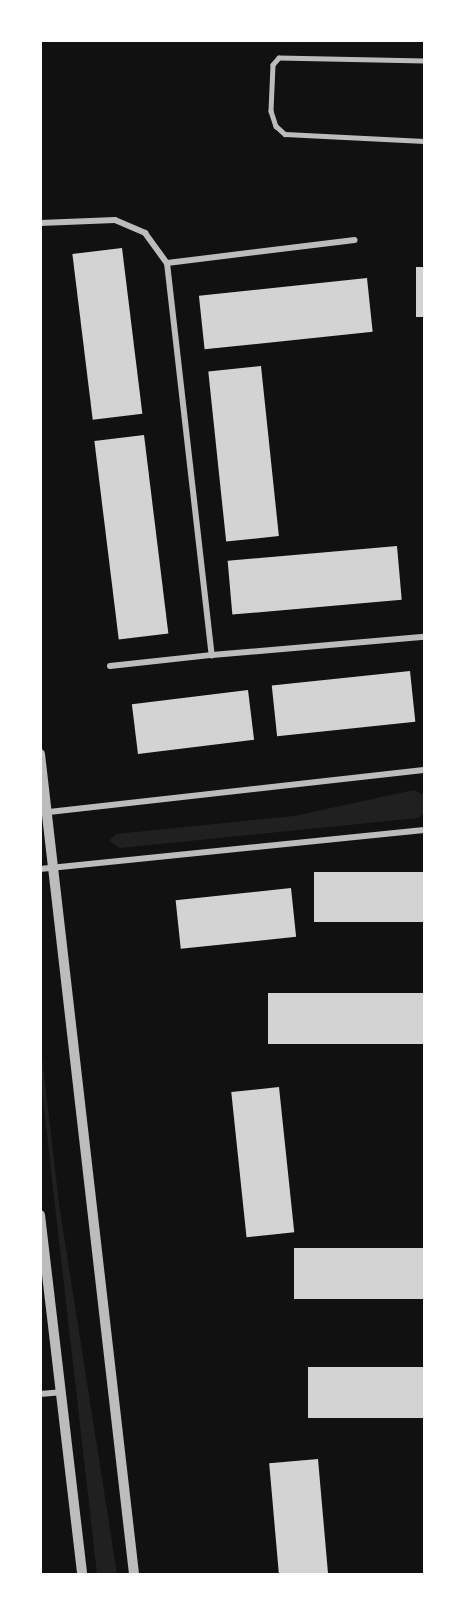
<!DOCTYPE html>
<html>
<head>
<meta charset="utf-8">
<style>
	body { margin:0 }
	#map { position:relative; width:465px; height:1615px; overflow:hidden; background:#111; font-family:Karla,sans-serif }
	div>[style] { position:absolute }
	.green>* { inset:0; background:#202020 }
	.building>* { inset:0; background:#d3d3d3; transform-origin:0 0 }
	.service>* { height:4.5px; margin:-2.25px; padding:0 2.25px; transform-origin:2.25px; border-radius:2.25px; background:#bcbcbc }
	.minor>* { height:6px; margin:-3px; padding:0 3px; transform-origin:3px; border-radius:3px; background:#bcbcbc }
	.tertiary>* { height:10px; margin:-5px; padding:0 5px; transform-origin:5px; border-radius:5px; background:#bcbcbc }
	span { translate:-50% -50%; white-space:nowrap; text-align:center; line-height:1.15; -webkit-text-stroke:5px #fff; paint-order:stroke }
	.frame { position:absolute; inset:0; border:42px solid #fff; pointer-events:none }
</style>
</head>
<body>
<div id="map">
	<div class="green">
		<div style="clip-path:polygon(414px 790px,424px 795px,424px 813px,418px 818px,120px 848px,109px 841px,116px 834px,294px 816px)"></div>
		<div style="clip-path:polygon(40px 1039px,59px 1204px,117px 1574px,97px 1574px,41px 1083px)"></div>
	</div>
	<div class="building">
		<div style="left:122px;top:248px;width:167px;height:50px;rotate:83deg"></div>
		<div style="left:416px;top:267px;width:8px;height:50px"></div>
		<div style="left:367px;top:278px;width:54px;height:169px;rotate:84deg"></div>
		<div style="left:261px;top:366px;width:171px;height:53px;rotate:84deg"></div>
		<div style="left:144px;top:435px;width:200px;height:50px;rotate:83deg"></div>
		<div style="left:397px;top:546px;width:54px;height:170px;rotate:85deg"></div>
		<div style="left:410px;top:671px;width:51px;height:139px;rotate:84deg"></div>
		<div style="left:248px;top:690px;width:50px;height:117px;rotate:83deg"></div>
		<div style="left:424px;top:872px;width:50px;height:110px;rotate:90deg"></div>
		<div style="left:291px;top:888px;width:49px;height:116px;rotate:84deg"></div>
		<div style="left:424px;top:993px;width:51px;height:156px;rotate:90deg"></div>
		<div style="left:279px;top:1087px;width:146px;height:48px;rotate:84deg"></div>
		<div style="left:424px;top:1248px;width:51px;height:130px;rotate:90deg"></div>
		<div style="left:424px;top:1367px;width:51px;height:116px;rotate:90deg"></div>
		<div style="left:318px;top:1459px;width:116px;height:49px;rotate:85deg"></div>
	</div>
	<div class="service">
		<div style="left:424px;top:61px;width:145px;rotate:-178.8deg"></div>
		<div style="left:279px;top:58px;width:9px;rotate:131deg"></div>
		<div style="left:273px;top:65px;width:46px;rotate:92.5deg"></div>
		<div style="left:271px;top:111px;width:16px;rotate:72deg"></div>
		<div style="left:276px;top:126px;width:12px;rotate:42deg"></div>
		<div style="left:285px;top:134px;width:139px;rotate:2.9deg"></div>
	</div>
	<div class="minor">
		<div style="left:40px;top:223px;width:75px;rotate:-2.3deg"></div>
		<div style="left:115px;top:220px;width:33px;rotate:23deg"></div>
		<div style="left:145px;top:233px;width:37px;rotate:54deg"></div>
		<div style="left:167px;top:263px;width:395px;rotate:83.5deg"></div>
		<div style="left:212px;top:655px;width:213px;rotate:-4.9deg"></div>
		<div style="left:167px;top:263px;width:189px;rotate:-7deg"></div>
		<div style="left:110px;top:666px;width:103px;rotate:-6.2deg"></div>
		<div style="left:40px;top:813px;width:386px;rotate:-6.4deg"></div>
		<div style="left:40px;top:869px;width:386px;rotate:-5.8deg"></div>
		<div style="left:40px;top:1394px;width:21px;rotate:-5deg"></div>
	</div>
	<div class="tertiary">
		<div style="left:40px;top:754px;width:825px;rotate:83.46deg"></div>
		<div style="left:40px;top:1215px;width:361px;rotate:83.3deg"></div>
	</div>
	<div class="frame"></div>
</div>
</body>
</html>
